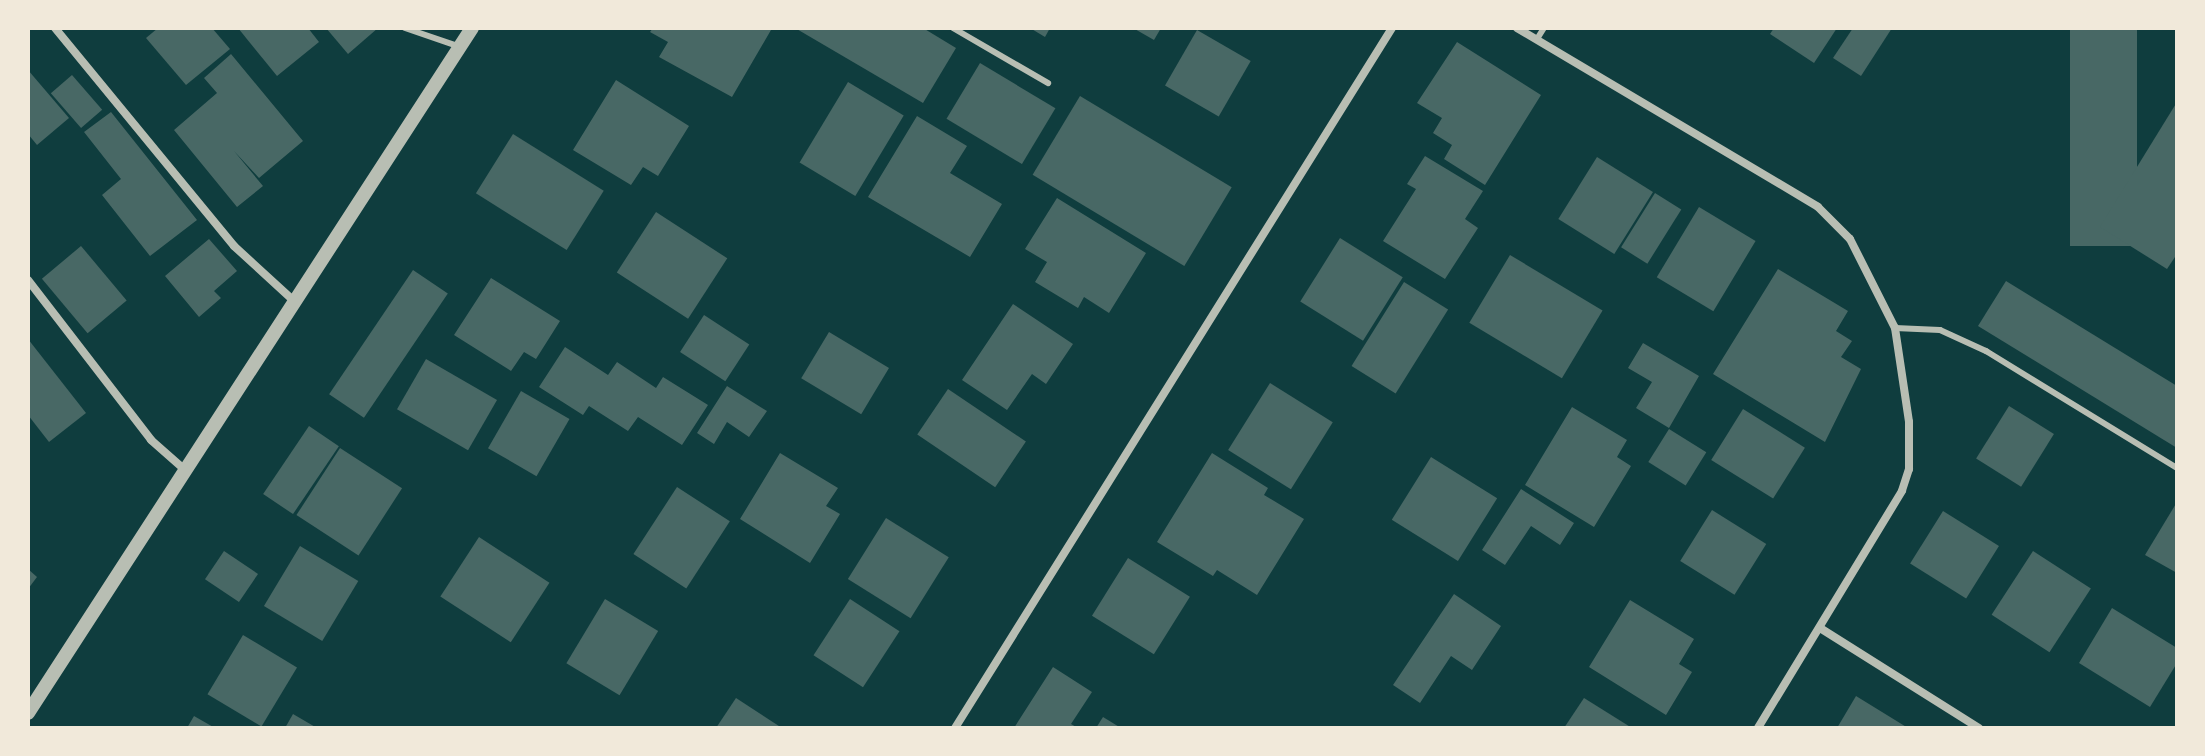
<!DOCTYPE html>
<html>
<head>
<meta charset="utf-8">
<style>
	body { margin:0 }
	#map { position:relative; width:2205px; height:756px; overflow:hidden; background:#0f3d3e; font-family:"Alegreya Sans",sans-serif }
	div>[style] { position:absolute }
	.building>* { inset:0; background:#486865; transform-origin:0 0 }
	.service>* { height:6px; margin:-3px; padding:0 3px; transform-origin:3px; border-radius:3px; background:#b8beb3 }
	.minor>* { height:8px; margin:-4px; padding:0 4px; transform-origin:4px; border-radius:4px; background:#b8beb3 }
	.tertiary>* { height:14px; margin:-7px; padding:0 7px; transform-origin:7px; border-radius:7px; background:#b8beb3 }
	span { translate:-50% -50%; white-space:nowrap; text-align:center; line-height:1.15; -webkit-text-stroke:6px #f1e9da; paint-order:stroke }
	.frame { position:absolute; inset:0; border:30px solid #f1e9da; pointer-events:none }
</style>
</head>
<body>
<div id="map">
	<div class="building">
		<div style="clip-path:polygon(158px 28px,212px 28px,230px 49px,186px 85px,146px 38px)"></div>
		<div style="clip-path:polygon(238px 28px,308px 28px,319px 42px,277px 76px)"></div>
		<div style="clip-path:polygon(326px 28px,378px 28px,348px 54px)"></div>
		<div style="clip-path:polygon(653px 28px,768px 28px,771px 30px,732px 97px,659px 57px,668px 42px,650px 32px)"></div>
		<div style="clip-path:polygon(795px 28px,923px 28px,956px 48px,923px 103px)"></div>
		<div style="clip-path:polygon(1030px 28px,1050px 28px,1045px 37px)"></div>
		<div style="clip-path:polygon(1133px 28px,1161px 28px,1154px 40px)"></div>
		<div style="clip-path:polygon(1774px 28px,1837px 28px,1814px 63px,1770px 34px)"></div>
		<div style="clip-path:polygon(1853px 28px,1892px 28px,1861px 76px,1833px 58px)"></div>
		<div style="left:2070px;top:28px;width:67px;height:218px"></div>
		<div style="left:1197px;top:30px;width:62px;height:64px;rotate:30deg"></div>
		<div style="clip-path:polygon(1457px 42px,1541px 95px,1485px 185px,1444px 159px,1452px 145px,1433px 133px,1442px 118px,1417px 103px)"></div>
		<div style="clip-path:polygon(231px 54px,303px 141px,259px 178px,234px 151px,263px 186px,237px 207px,174px 130px,217px 93px,204px 78px)"></div>
		<div style="left:980px;top:63px;width:88px;height:65px;rotate:31deg"></div>
		<div style="clip-path:polygon(28px 70px,69px 118px,37px 145px,28px 134px)"></div>
		<div style="left:72px;top:75px;width:46px;height:28px;rotate:49deg"></div>
		<div style="clip-path:polygon(616px 80px,689px 126px,658px 176px,643px 167px,631px 185px,573px 150px)"></div>
		<div style="left:848px;top:82px;width:65px;height:94px;rotate:31deg"></div>
		<div style="left:1080px;top:96px;width:177px;height:92px;rotate:31deg"></div>
		<div style="clip-path:polygon(2177px 102px,2177px 254px,2167px 269px,2100px 227px)"></div>
		<div style="clip-path:polygon(111px 112px,197px 220px,150px 256px,102px 195px,121px 179px,84px 132px)"></div>
		<div style="clip-path:polygon(917px 116px,967px 146px,950px 173px,1002px 204px,970px 257px,868px 197px)"></div>
		<div style="left:513px;top:134px;width:107px;height:70px;rotate:32deg"></div>
		<div style="clip-path:polygon(1425px 156px,1483px 191px,1465px 219px,1478px 228px,1445px 279px,1383px 241px,1416px 189px,1407px 184px)"></div>
		<div style="left:1597px;top:157px;width:66px;height:73px;rotate:32deg"></div>
		<div style="left:1655px;top:193px;width:31px;height:64px;rotate:32deg"></div>
		<div style="clip-path:polygon(1057px 198px,1146px 253px,1109px 313px,1084px 297px,1078px 308px,1035px 282px,1047px 262px,1025px 249px)"></div>
		<div style="left:1699px;top:207px;width:66px;height:82px;rotate:31deg"></div>
		<div style="left:656px;top:212px;width:85px;height:72px;rotate:33deg"></div>
		<div style="left:1340px;top:238px;width:74px;height:75px;rotate:32deg"></div>
		<div style="clip-path:polygon(209px 239px,237px 271px,214px 291px,221px 298px,199px 317px,165px 276px)"></div>
		<div style="left:81px;top:246px;width:71px;height:51px;rotate:50deg"></div>
		<div style="left:1510px;top:255px;width:108px;height:79px;rotate:31deg"></div>
		<div style="clip-path:polygon(1778px 269px,1848px 311px,1836px 331px,1852px 341px,1841px 357px,1861px 369px,1825px 442px,1713px 374px)"></div>
		<div style="left:413px;top:270px;width:42px;height:150px;rotate:34deg"></div>
		<div style="clip-path:polygon(491px 278px,560px 321px,536px 359px,524px 352px,511px 371px,454px 335px)"></div>
		<div style="clip-path:polygon(2006px 281px,2177px 386px,2177px 448px,1978px 326px)"></div>
		<div style="left:1404px;top:282px;width:52px;height:99px;rotate:32deg"></div>
		<div style="clip-path:polygon(1013px 304px,1073px 344px,1046px 384px,1032px 374px,1007px 410px,962px 380px)"></div>
		<div style="left:704px;top:315px;width:54px;height:44px;rotate:33deg"></div>
		<div style="left:829px;top:332px;width:70px;height:54px;rotate:31deg"></div>
		<div style="clip-path:polygon(28px 339px,86px 413px,49px 442px,28px 415px)"></div>
		<div style="clip-path:polygon(1643px 343px,1699px 376px,1669px 428px,1636px 408px,1652px 382px,1628px 368px)"></div>
		<div style="clip-path:polygon(565px 347px,608px 375px,617px 362px,656px 388px,663px 377px,708px 405px,682px 445px,638px 417px,628px 431px,589px 406px,583px 415px,539px 387px)"></div>
		<div style="left:426px;top:359px;width:82px;height:58px;rotate:30deg"></div>
		<div style="left:1270px;top:383px;width:74px;height:79px;rotate:32deg"></div>
		<div style="clip-path:polygon(727px 386px,767px 411px,749px 437px,727px 422px,714px 444px,697px 433px)"></div>
		<div style="left:948px;top:389px;width:94px;height:55px;rotate:34deg"></div>
		<div style="left:521px;top:391px;width:56px;height:66px;rotate:30deg"></div>
		<div style="left:2009px;top:406px;width:53px;height:62px;rotate:32deg"></div>
		<div style="clip-path:polygon(1572px 407px,1627px 440px,1617px 457px,1631px 466px,1594px 527px,1525px 485px)"></div>
		<div style="left:1743px;top:409px;width:73px;height:60px;rotate:32deg"></div>
		<div style="left:309px;top:426px;width:36px;height:82px;rotate:34deg"></div>
		<div style="left:1669px;top:429px;width:44px;height:39px;rotate:32deg"></div>
		<div style="left:340px;top:448px;width:74px;height:80px;rotate:33deg"></div>
		<div style="clip-path:polygon(780px 453px,838px 488px,826px 506px,840px 514px,810px 563px,740px 519px)"></div>
		<div style="clip-path:polygon(1212px 453px,1268px 488px,1264px 495px,1304px 519px,1257px 595px,1217px 570px,1213px 576px,1157px 542px)"></div>
		<div style="left:1431px;top:457px;width:78px;height:74px;rotate:32deg"></div>
		<div style="left:677px;top:487px;width:63px;height:80px;rotate:33deg"></div>
		<div style="clip-path:polygon(1521px 489px,1574px 523px,1560px 545px,1531px 526px,1505px 565px,1482px 550px)"></div>
		<div style="clip-path:polygon(2177px 502px,2177px 573px,2145px 555px)"></div>
		<div style="left:1712px;top:510px;width:64px;height:60px;rotate:32deg"></div>
		<div style="left:1943px;top:511px;width:66px;height:62px;rotate:32deg"></div>
		<div style="left:886px;top:518px;width:74px;height:72px;rotate:32deg"></div>
		<div style="left:479px;top:537px;width:84px;height:71px;rotate:33deg"></div>
		<div style="left:300px;top:546px;width:68px;height:70px;rotate:31deg"></div>
		<div style="left:224px;top:551px;width:41px;height:34px;rotate:34deg"></div>
		<div style="left:2033px;top:551px;width:69px;height:76px;rotate:33deg"></div>
		<div style="left:1128px;top:558px;width:73px;height:68px;rotate:32deg"></div>
		<div style="clip-path:polygon(28px 569px,37px 577px,28px 589px)"></div>
		<div style="clip-path:polygon(1454px 594px,1501px 626px,1472px 670px,1451px 656px,1420px 703px,1393px 685px)"></div>
		<div style="left:605px;top:599px;width:62px;height:75px;rotate:31deg"></div>
		<div style="left:850px;top:599px;width:59px;height:67px;rotate:33deg"></div>
		<div style="clip-path:polygon(1630px 600px,1694px 639px,1679px 664px,1692px 672px,1666px 715px,1589px 667px)"></div>
		<div style="clip-path:polygon(2112px 608px,2177px 648px,2177px 663px,2150px 707px,2079px 663px)"></div>
		<div style="left:243px;top:635px;width:63px;height:69px;rotate:31deg"></div>
		<div style="clip-path:polygon(1053px 667px,1092px 692px,1071px 724px,1078px 728px,1014px 728px)"></div>
		<div style="clip-path:polygon(1856px 696px,1908px 728px,1837px 728px)"></div>
		<div style="clip-path:polygon(736px 698px,782px 728px,716px 728px)"></div>
		<div style="clip-path:polygon(1584px 698px,1632px 728px,1564px 728px)"></div>
		<div style="clip-path:polygon(293px 714px,317px 728px,285px 728px)"></div>
		<div style="clip-path:polygon(194px 716px,215px 728px,187px 728px)"></div>
		<div style="clip-path:polygon(1103px 717px,1121px 728px,1096px 728px)"></div>
	</div>
	<div class="service">
		<div style="left:405px;top:28px;width:56px;rotate:18.8deg"></div>
		<div style="left:953px;top:28px;width:110px;rotate:30.1deg"></div>
		<div style="left:1537px;top:39px;width:13px;rotate:-58deg"></div>
		<div style="left:1895px;top:328px;width:45px;rotate:2.5deg"></div>
		<div style="left:1940px;top:330px;width:51px;rotate:24.5deg"></div>
		<div style="left:1986px;top:351px;width:224px;rotate:31.5deg"></div>
	</div>
	<div class="minor">
		<div style="left:55px;top:28px;width:282px;rotate:50.6deg"></div>
		<div style="left:234px;top:246px;width:81px;rotate:42.5deg"></div>
		<div style="left:1517px;top:28px;width:350px;rotate:30.7deg"></div>
		<div style="left:1818px;top:207px;width:45px;rotate:45deg"></div>
		<div style="left:1850px;top:239px;width:100px;rotate:63.2deg"></div>
		<div style="left:1895px;top:328px;width:95px;rotate:81.5deg"></div>
		<div style="left:1909px;top:422px;width:47px;rotate:90deg"></div>
		<div style="left:1909px;top:469px;width:23px;rotate:108deg"></div>
		<div style="left:1902px;top:491px;width:277px;rotate:121.3deg"></div>
		<div style="left:28px;top:280px;width:202px;rotate:52.4deg"></div>
		<div style="left:151px;top:440px;width:45px;rotate:41.4deg"></div>
		<div style="left:1820px;top:628px;width:188px;rotate:32.2deg"></div>
		<div style="left:955px;top:728px;width:825px;rotate:-58.02deg"></div>
	</div>
	<div class="tertiary">
		<div style="left:28px;top:713px;width:816px;rotate:-57.05deg"></div>
	</div>
	<div class="frame"></div>
</div>
</body>
</html>
